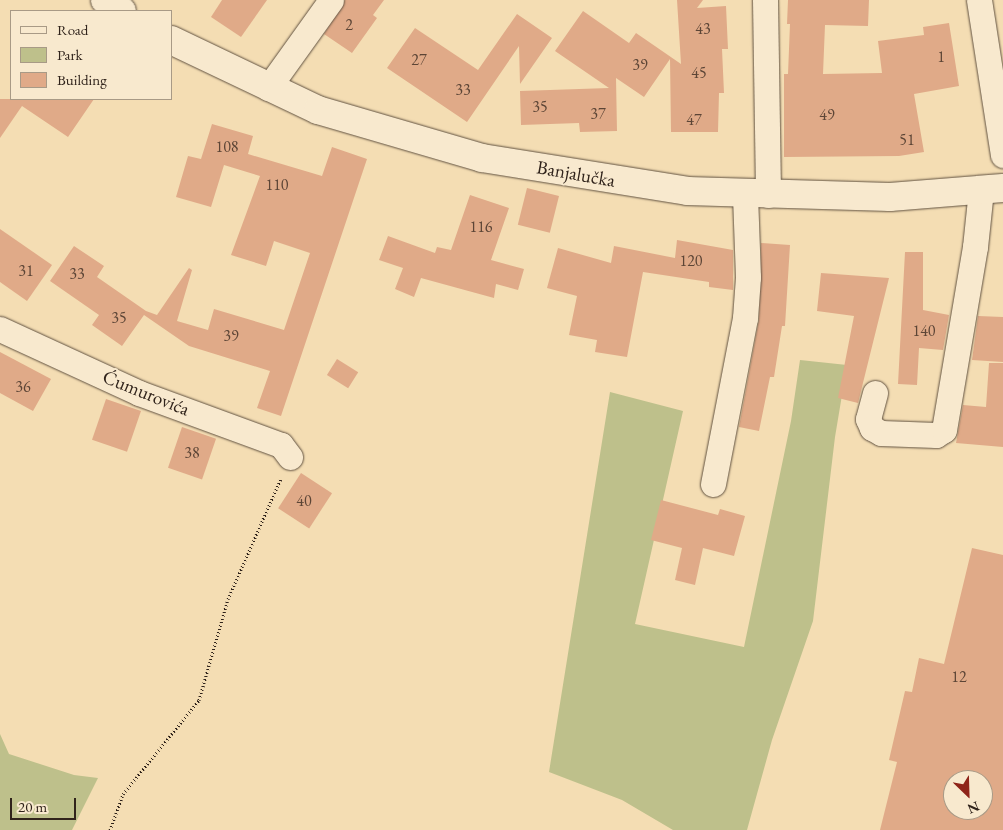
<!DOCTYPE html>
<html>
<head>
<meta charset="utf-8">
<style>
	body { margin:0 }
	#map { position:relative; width:1003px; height:830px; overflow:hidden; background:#f4ddb3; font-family:"EB Garamond",serif }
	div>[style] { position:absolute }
	.green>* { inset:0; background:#bec08b }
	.building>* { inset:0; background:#e0aa88; transform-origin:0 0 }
	.path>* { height:3px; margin-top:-1.5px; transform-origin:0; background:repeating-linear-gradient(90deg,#30231b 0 1px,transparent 0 3.5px) }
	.roads { filter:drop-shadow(0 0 1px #615241) drop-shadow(0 0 1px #615241) }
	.street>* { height:25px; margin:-12.5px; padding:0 12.5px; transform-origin:12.5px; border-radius:12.5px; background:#f8e9ce }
	.secondary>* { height:28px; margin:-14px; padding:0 14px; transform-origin:14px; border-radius:14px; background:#f8e9ce }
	span { translate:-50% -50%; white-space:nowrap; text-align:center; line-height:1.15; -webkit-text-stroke:4px #f8e9ce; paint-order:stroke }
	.number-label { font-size:16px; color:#5c4536 }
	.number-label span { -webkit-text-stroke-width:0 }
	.street-label { font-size:19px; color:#30231b }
	.legend { position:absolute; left:10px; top:10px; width:162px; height:90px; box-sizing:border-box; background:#f8e9ce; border:1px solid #a89a86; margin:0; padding:6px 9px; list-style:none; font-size:15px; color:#30231b }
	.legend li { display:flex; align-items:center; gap:10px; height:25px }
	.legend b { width:25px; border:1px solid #a89a86 }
	.north { position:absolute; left:943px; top:770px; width:50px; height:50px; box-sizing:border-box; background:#f8e9ce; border:1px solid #a89a86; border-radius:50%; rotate:156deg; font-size:14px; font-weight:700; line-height:20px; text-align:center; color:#30231b }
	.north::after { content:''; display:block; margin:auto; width:18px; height:22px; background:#8f2418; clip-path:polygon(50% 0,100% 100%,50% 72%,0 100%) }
	.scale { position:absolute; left:10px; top:798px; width:66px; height:22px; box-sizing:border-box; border:2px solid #30231b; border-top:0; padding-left:6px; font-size:15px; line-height:18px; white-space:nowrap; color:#30231b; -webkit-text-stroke:4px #f8e9ce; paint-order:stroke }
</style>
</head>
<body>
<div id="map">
	<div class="green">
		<div style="clip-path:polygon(800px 360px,847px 365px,835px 437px,813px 621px,772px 740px,747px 830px,673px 830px,622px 800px,549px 772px,610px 392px,683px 411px,635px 624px,744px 647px,791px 421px)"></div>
		<div style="clip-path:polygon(0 734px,9px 754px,74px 775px,98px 778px,72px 830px,0 830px)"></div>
	</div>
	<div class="building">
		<div style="clip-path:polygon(222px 0,267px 0,241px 37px,211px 17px)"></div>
		<div style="clip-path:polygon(345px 0,384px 0,373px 15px,377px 18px,352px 53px,324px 34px)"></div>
		<div style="clip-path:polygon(677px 0,703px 0,697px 8px,726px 6px,728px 49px,722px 49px,724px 93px,719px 93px,718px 132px,671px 132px,670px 59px,644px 97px,616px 78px,617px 131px,580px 132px,579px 123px,521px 125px,520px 91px,609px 88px,555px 51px,583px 11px,629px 43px,636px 33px,681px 64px)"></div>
		<div style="clip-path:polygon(788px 0,869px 0,868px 26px,825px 25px,823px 74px,882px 73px,878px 41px,924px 35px,923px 27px,949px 23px,959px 86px,914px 94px,924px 152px,899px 156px,784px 157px,784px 74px,788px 74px,790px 24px,787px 24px)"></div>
		<div style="clip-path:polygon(517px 14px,552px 38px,520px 84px,519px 46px,467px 122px,387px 68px,415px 28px,478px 70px)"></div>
		<div style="clip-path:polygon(0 99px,94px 99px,68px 137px,22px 106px,0 138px)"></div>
		<div style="clip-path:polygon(212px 124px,253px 136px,248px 154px,322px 176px,332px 147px,367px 159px,281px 416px,257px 408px,270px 371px,189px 346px,144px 315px,122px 346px,92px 325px,99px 315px,50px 281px,74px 246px,104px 266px,97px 277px,146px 311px,157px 315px,189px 268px,192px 270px,177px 321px,208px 330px,214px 309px,284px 330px,310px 253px,274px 241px,266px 266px,231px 255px,260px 176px,224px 165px,211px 207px,176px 197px,188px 156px,201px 159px)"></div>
		<div style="left:527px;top:188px;width:33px;height:38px;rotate:14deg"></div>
		<div style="clip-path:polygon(470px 195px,509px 208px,491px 260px,524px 269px,518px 290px,496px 284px,494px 298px,421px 278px,414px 297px,395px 289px,403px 268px,379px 260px,388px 236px,435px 253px,437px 247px,451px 250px)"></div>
		<div style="clip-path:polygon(0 229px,52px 265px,27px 301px,0 282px)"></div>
		<div style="clip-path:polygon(677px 240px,733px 250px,733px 290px,709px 287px,709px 282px,643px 272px,627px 357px,595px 352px,597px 340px,569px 335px,577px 296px,547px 288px,558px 248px,611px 263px,614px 246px,675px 258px)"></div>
		<div style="clip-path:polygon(761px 243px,790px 245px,785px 326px,782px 326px,774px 377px,770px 377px,759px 431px,739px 427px,759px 319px)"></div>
		<div style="clip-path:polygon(905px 252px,923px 252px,923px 310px,949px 315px,943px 350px,919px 348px,917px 385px,898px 384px)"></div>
		<div style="clip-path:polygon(821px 273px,889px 278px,858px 403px,838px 398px,854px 316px,817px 311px)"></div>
		<div style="clip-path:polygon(978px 316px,1003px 317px,1003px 362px,972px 360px)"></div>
		<div style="clip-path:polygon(0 352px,51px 379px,33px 411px,0 393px)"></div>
		<div style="left:337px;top:359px;width:25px;height:19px;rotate:32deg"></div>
		<div style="clip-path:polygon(989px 363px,1003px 363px,1003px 447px,956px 443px,963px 405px,986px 407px)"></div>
		<div style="left:106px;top:399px;width:37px;height:43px;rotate:19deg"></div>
		<div style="left:182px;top:427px;width:36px;height:43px;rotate:19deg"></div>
		<div style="left:301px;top:473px;width:37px;height:42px;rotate:33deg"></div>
		<div style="clip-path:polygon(661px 500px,718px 515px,720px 509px,745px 516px,734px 556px,703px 548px,695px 585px,675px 580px,682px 548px,651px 540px)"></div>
		<div style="clip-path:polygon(evenodd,972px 548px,1003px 555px,1003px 830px,880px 830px,897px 762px,889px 760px,905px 691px,912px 692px,919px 658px,944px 664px,972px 548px,953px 780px,983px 780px,983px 810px,953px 810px,953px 780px)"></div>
	</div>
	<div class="path">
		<div style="left:110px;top:830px;width:38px;rotate:-70deg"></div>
		<div style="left:123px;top:794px;width:121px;rotate:-51deg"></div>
		<div style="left:199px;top:700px;width:105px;rotate:-74deg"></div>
		<div style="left:228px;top:599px;width:132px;rotate:-66.3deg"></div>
	</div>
	<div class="roads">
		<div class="street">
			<div style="left:765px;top:0;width:195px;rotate:89.1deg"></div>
			<div style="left:979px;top:0;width:157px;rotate:81.2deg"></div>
			<div style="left:268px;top:88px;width:108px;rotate:-54.4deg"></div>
			<div style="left:0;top:329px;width:153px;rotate:24.7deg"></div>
			<div style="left:139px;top:393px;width:151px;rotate:20.1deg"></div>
			<div style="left:281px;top:445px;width:15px;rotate:53deg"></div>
			<div style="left:875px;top:393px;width:27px;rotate:105deg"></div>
			<div style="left:868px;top:419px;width:10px;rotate:66deg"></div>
			<div style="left:872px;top:428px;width:10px;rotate:29deg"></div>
			<div style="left:881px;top:433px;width:55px;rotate:2.1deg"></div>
			<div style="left:936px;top:435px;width:9px;rotate:-32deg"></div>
			<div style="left:944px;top:430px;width:186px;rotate:-80.4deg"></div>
			<div style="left:975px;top:247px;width:57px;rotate:-84deg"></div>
			<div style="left:713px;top:484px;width:169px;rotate:-79.1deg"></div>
			<div style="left:745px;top:318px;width:41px;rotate:-85.8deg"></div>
			<div style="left:748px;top:277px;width:83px;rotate:-92.1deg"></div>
		</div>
		<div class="secondary">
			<div style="left:105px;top:0;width:20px;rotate:33deg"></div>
			<div style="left:171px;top:40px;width:163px;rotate:25.5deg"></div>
			<div style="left:318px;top:110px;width:171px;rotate:16.3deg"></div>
			<div style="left:482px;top:158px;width:208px;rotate:9.1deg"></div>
			<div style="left:687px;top:191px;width:203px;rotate:1.7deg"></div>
			<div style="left:890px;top:197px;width:113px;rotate:-4.6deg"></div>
		</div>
	</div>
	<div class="number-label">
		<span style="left:349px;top:25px">2</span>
		<span style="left:703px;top:29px">43</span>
		<span style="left:941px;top:57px">1</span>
		<span style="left:419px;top:60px">27</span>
		<span style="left:640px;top:65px">39</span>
		<span style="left:699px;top:73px">45</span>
		<span style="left:463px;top:90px">33</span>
		<span style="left:540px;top:107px">35</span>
		<span style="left:598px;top:114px">37</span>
		<span style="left:827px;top:115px">49</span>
		<span style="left:694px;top:120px">47</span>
		<span style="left:907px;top:140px">51</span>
		<span style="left:227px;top:147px">108</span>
		<span style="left:277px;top:185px">110</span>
		<span style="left:481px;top:227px">116</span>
		<span style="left:691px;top:261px">120</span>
		<span style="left:26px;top:271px">31</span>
		<span style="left:77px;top:274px">33</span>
		<span style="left:119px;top:318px">35</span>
		<span style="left:924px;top:331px">140</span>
		<span style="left:231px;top:336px">39</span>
		<span style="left:23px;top:387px">36</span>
		<span style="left:192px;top:453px">38</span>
		<span style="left:304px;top:501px">40</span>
		<span style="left:959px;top:677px">12</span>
	</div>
	<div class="street-label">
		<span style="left:576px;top:174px;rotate:10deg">Banjalučka</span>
		<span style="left:146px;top:393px;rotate:22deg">Ćumurovića</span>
	</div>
	<ul class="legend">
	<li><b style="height:6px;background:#f8e9ce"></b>Road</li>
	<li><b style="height:14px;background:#bec08b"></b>Park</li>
	<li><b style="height:14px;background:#e0aa88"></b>Building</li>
	</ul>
	<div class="north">N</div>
	<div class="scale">20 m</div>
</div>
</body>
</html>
